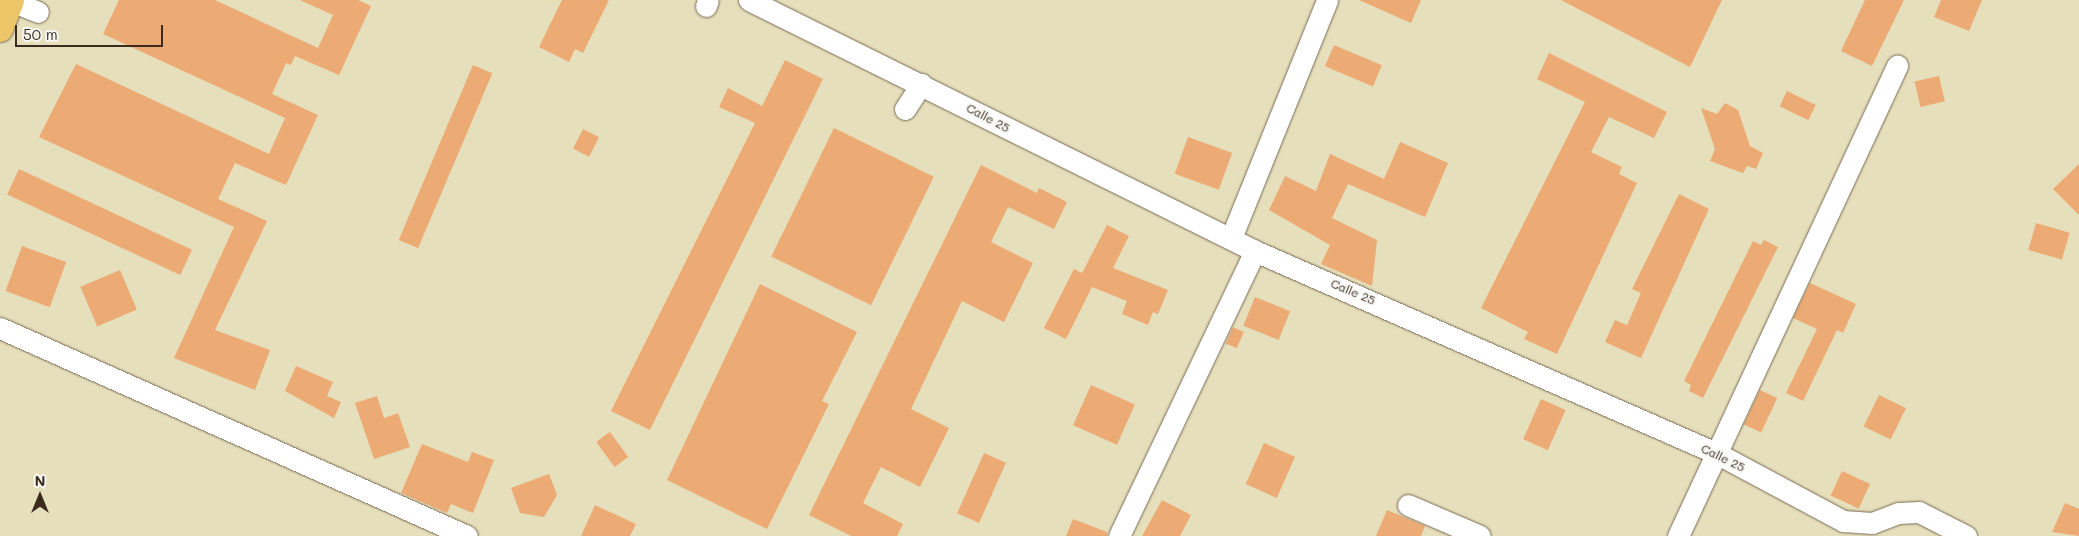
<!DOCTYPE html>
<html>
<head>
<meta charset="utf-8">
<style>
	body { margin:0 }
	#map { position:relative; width:2079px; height:536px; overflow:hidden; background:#e6dfbb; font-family:Mali,sans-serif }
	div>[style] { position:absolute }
	.building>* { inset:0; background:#ecaa75; transform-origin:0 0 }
	.roads { filter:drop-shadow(0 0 1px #776955) drop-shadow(0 0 1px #776955) }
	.minor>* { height:21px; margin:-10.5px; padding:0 10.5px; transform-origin:10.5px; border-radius:10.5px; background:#fff }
	.major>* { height:26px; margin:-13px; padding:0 13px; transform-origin:13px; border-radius:13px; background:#edc569 }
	span { translate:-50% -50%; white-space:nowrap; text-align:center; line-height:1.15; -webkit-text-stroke:4.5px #f6f6f2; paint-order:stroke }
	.street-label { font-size:12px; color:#3b2a1e }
	.north { position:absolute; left:15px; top:471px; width:50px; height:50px; -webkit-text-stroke:4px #f6f6f2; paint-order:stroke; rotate:0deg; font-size:14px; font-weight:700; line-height:20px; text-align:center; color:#3b2a1e }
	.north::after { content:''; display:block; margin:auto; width:18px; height:22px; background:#3b2a1e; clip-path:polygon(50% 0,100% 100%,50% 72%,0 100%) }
	.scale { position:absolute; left:15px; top:25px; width:148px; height:22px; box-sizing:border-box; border:2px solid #3b2a1e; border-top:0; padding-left:6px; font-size:15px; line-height:18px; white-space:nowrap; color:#3b2a1e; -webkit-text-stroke:4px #f6f6f2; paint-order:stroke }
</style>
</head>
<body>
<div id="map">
	<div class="building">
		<div style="clip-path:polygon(119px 0,215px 0,318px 48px,333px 15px,300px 0,358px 0,371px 6px,339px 75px,295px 56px,291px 65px,286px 63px,272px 94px,318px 115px,286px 185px,235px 163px,218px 199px,267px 221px,215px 330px,270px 350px,255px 390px,174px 358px,234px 227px,39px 137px,76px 64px,269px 154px,285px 118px,103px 34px)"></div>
		<div style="clip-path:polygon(562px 0,609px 0,583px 53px,575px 49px,569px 62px,539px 47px)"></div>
		<div style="clip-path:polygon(1359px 0,1421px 0,1411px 23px)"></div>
		<div style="clip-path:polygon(1561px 0,1722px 0,1690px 67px)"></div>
		<div style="clip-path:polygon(1865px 0,1904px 0,1872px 66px,1841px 51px)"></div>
		<div style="clip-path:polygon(1941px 0,1982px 0,1969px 31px,1934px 17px)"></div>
		<div style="left:1334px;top:45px;width:52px;height:23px;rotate:23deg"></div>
		<div style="clip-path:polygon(1549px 53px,1667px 112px,1654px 138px,1609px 117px,1591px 152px,1622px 167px,1619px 174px,1637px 183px,1557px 354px,1524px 339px,1528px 332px,1481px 308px,1585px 102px,1537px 79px)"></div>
		<div style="clip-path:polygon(785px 60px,823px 79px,650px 430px,611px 411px,755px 123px,719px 107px,728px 88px,762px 106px)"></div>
		<div style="left:473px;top:65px;width:21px;height:190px;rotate:23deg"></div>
		<div style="left:1939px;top:76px;width:26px;height:25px;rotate:77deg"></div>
		<div style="left:1787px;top:91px;width:32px;height:17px;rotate:26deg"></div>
		<div style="clip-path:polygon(1725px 103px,1738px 110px,1750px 146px,1763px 153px,1756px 169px,1747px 166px,1743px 173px,1710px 161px,1715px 149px,1701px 108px,1717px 114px)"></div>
		<div style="left:834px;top:128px;width:111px;height:143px;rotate:26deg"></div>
		<div style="left:583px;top:129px;width:18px;height:22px;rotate:27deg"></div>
		<div style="left:1188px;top:137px;width:47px;height:39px;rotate:20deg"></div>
		<div style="clip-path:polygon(1400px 142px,1448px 163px,1425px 217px,1348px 184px,1332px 218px,1377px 240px,1372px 286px,1321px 264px,1330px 245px,1269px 210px,1285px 176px,1316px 191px,1330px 154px,1384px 179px)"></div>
		<div style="clip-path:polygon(2079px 164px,2079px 215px,2053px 189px)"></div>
		<div style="clip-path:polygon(981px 165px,1037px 193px,1039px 188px,1067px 202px,1054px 229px,1008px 207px,991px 242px,1033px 263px,1004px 322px,962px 301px,911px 409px,949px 428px,920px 487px,881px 467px,863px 503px,903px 524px,897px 536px,851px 536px,809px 515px)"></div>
		<div style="left:19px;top:169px;width:191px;height:28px;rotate:25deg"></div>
		<div style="clip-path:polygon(1679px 194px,1709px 209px,1641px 358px,1605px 342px,1615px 320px,1627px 325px,1641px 293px,1632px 289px)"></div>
		<div style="left:2036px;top:223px;width:35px;height:28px;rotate:16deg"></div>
		<div style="clip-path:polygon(1107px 225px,1129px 236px,1113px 268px,1168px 290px,1158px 314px,1153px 312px,1148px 325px,1122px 314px,1127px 301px,1092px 287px,1066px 339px,1044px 328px,1074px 269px,1082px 273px)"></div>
		<div style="clip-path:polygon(1764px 240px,1778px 247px,1703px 398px,1689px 391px,1691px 385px,1684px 381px,1753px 241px,1761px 245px)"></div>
		<div style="left:22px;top:246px;width:47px;height:48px;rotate:20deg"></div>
		<div style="left:120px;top:270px;width:43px;height:43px;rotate:67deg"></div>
		<div style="clip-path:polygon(1810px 283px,1856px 304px,1843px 333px,1837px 330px,1803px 401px,1786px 393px,1817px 329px,1793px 318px)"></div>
		<div style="clip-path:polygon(760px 284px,857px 332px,822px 401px,829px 404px,767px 529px,667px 480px)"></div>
		<div style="left:1255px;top:297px;width:38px;height:31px;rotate:22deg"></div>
		<div style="left:1233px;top:327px;width:12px;height:18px;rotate:24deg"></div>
		<div style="clip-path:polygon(296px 366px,333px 382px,327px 396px,341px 402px,334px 418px,285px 391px)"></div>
		<div style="left:1091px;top:385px;width:48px;height:44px;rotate:24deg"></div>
		<div style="left:1760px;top:390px;width:19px;height:38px;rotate:25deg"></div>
		<div style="left:1879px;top:395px;width:30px;height:35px;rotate:26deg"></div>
		<div style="clip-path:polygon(377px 396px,384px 418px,398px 413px,410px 447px,374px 459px,355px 403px)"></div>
		<div style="left:1541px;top:399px;width:27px;height:44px;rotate:24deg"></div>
		<div style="left:610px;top:432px;width:31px;height:17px;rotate:54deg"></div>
		<div style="left:1264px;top:443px;width:34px;height:45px;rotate:24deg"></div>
		<div style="clip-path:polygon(422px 444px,468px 462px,472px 452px,494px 460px,473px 513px,451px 504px,447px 513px,401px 493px)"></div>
		<div style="left:984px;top:453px;width:24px;height:66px;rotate:24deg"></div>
		<div style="left:1842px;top:471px;width:31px;height:27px;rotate:25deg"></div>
		<div style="clip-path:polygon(549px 474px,557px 495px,544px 517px,520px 513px,511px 488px)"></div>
		<div style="clip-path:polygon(1162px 500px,1191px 515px,1180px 536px,1142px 536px)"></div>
		<div style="clip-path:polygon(2065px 503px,2079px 509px,2079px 536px,2052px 532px)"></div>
		<div style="clip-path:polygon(595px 505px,636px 524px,630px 536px,581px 536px)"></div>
		<div style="clip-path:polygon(1387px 510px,1425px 526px,1421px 536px,1376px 536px)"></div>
		<div style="clip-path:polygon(1073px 519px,1107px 532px,1107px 536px,1066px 536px)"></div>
	</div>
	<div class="roads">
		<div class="minor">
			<div style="left:749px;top:0;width:565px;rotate:26.38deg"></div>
			<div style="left:1255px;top:251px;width:506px;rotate:23.67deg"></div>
			<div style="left:1718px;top:454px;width:142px;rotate:28.2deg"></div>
			<div style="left:1843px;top:521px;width:29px;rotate:4deg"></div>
			<div style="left:1872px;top:523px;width:28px;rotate:-21deg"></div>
			<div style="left:1898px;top:513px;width:21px;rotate:-3deg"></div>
			<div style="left:1919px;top:512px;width:53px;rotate:27.1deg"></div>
			<div style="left:11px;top:1px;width:29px;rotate:22deg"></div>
			<div style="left:706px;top:6px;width:6px;rotate:-72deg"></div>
			<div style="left:905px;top:109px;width:30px;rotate:-57deg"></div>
			<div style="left:1231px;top:238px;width:257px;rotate:-68deg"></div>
			<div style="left:0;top:328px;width:511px;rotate:24.01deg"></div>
			<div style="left:1408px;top:505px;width:78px;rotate:23.3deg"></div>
			<div style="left:1119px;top:536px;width:316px;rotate:-64.5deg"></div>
			<div style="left:1678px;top:536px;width:519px;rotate:-65.02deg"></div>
		</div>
		<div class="major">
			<div style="left:0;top:29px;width:31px;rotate:-69deg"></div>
		</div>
	</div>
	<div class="street-label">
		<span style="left:988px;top:118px;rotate:28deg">Calle 25</span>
		<span style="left:1353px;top:292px;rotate:23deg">Calle 25</span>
		<span style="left:1723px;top:458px;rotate:26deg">Calle 25</span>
	</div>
	<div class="north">N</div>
	<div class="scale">50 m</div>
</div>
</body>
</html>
